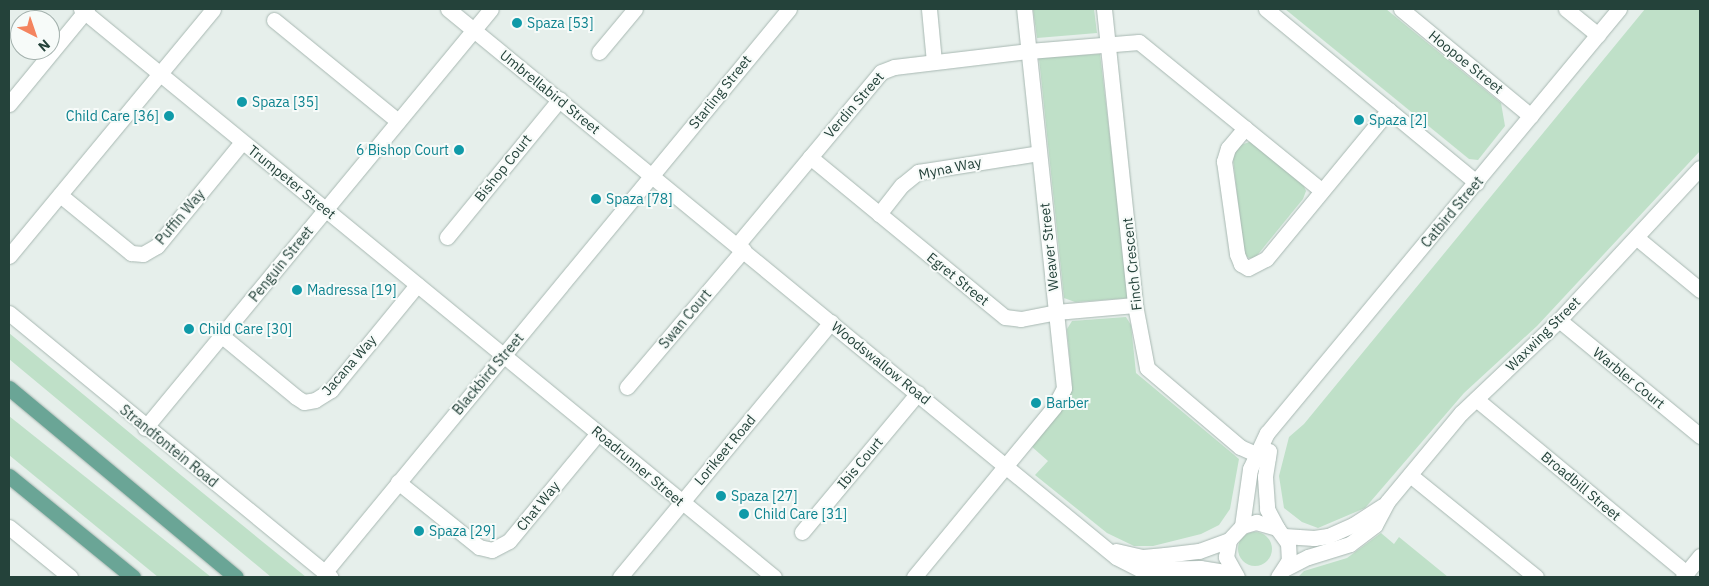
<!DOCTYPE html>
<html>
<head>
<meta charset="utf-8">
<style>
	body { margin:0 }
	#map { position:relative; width:1709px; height:586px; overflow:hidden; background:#e6efeb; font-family:"IBM Plex Sans",sans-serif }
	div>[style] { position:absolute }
	.green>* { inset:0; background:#bfe0c8 }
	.round { border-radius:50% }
	.roads { filter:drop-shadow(0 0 1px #a8b8b2) drop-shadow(0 0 1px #a8b8b2) }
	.minor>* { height:15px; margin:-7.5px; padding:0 7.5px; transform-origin:7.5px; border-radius:7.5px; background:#fff }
	.major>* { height:15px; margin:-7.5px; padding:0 7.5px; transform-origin:7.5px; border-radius:7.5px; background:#6aa596 }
	.dots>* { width:14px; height:14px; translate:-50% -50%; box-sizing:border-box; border:2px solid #f7fbf9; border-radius:50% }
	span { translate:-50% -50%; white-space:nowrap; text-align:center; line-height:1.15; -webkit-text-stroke:4px #f7fbf9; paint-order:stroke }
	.culture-label { font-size:14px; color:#0d838f }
	.left { translate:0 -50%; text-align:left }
	.right { translate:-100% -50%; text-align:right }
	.street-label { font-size:14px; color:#24423a }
	.frame { position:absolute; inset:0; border:10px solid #24423a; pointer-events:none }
	.north { position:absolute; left:10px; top:10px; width:50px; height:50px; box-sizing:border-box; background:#f7fbf9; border:1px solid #a3b1ad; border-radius:50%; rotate:139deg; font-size:14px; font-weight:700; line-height:20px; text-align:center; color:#24423a }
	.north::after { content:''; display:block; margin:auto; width:18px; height:22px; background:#f4845f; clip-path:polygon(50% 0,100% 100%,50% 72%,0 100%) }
</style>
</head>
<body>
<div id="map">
	<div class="green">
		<div style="clip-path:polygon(1033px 9px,1094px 9px,1097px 33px,1037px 38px)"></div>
		<div style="clip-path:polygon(1285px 9px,1386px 9px,1501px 103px,1505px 126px,1478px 160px,1469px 159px)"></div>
		<div style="clip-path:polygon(1645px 9px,1700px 9px,1700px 151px,1537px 326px,1464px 393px,1365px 508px,1318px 528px,1302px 522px,1284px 508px,1279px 476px,1289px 437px,1304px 424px)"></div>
		<div style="clip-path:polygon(1100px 54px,1129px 298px,1075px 302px,1064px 298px,1039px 58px)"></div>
		<div style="clip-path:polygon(1252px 141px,1303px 184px,1306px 191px,1303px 199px,1255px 258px,1249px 258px,1244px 255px,1233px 158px,1238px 146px)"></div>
		<div style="clip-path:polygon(1126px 317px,1131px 325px,1136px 373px,1239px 459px,1230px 509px,1219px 525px,1201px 534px,1153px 546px,1134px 546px,1107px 533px,1035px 475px,1048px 461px,1031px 446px,1069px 399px,1072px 384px,1067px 329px,1072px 321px)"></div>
		<div style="clip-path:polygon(9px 333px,182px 476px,306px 577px,271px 577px,9px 359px)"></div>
		<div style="clip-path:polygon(9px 416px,211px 577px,158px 577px,9px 455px)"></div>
		<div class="round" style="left:1238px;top:532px;width:34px;height:34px"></div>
		<div style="clip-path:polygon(1381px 533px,1394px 544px,1399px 537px,1448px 577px,1298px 577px,1304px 571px,1347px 558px)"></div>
	</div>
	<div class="roads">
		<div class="minor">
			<div style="left:81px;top:9px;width:896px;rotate:39.34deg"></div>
			<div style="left:448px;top:9px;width:864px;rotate:39.36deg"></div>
			<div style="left:1116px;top:557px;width:27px;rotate:27deg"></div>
			<div style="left:1140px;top:569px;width:60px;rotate:-1deg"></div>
			<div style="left:1200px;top:568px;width:33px;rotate:9deg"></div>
			<div style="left:929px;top:9px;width:53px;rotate:84.6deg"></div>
			<div style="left:1104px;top:9px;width:298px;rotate:84deg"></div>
			<div style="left:1135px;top:305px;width:64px;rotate:79.2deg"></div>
			<div style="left:1147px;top:368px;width:122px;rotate:40.3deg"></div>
			<div style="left:1240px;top:447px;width:30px;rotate:24deg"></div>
			<div style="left:1266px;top:9px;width:273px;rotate:39.5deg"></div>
			<div style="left:1401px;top:9px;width:168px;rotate:39.5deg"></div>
			<div style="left:1566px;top:9px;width:41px;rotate:39.1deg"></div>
			<div style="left:274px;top:20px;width:160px;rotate:39.2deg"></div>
			<div style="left:599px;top:52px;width:56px;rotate:-50.1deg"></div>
			<div style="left:9px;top:104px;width:123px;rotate:-50.6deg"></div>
			<div style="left:1245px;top:128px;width:26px;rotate:130deg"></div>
			<div style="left:1228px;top:148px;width:14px;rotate:107deg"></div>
			<div style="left:1224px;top:161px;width:94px;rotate:82deg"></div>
			<div style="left:1237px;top:254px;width:11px;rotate:68deg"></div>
			<div style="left:1241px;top:264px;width:8px;rotate:30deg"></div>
			<div style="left:1248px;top:268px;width:20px;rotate:-27deg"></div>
			<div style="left:1266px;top:259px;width:193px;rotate:-50.5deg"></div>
			<div style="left:810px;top:157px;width:252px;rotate:39.4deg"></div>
			<div style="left:1005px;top:317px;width:16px;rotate:7deg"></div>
			<div style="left:1021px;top:319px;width:36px;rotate:-11deg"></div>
			<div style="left:1056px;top:312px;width:79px;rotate:-5.1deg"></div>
			<div style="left:60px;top:195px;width:92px;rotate:39.2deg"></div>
			<div style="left:131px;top:253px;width:12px;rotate:5deg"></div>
			<div style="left:143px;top:254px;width:16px;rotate:-30deg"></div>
			<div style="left:157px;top:246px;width:134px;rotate:-50.7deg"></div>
			<div style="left:879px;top:214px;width:37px;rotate:-52deg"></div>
			<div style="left:902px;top:185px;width:21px;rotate:-39deg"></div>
			<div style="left:918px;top:172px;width:122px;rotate:-8.9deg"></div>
			<div style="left:447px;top:237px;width:178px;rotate:-50.7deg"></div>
			<div style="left:1637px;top:238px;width:82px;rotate:39.5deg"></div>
			<div style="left:737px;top:245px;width:225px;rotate:-50.2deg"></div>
			<div style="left:881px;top:72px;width:14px;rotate:-21deg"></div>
			<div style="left:894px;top:67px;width:136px;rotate:-6.8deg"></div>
			<div style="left:1029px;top:51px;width:110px;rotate:-4.7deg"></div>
			<div style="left:1139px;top:42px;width:235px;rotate:39.1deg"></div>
			<div style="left:9px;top:256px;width:320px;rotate:-50.4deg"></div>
			<div style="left:9px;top:313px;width:416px;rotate:39.4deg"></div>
			<div style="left:1559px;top:320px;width:183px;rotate:39.4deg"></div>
			<div style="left:222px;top:336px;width:96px;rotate:39.5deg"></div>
			<div style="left:296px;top:397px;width:9px;rotate:32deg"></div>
			<div style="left:304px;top:402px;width:11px;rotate:-10deg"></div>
			<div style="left:315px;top:400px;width:19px;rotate:-32deg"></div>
			<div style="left:331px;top:390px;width:136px;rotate:-50.7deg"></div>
			<div style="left:627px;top:387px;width:180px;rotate:-49.7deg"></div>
			<div style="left:1476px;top:399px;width:273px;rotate:39.6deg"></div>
			<div style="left:145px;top:428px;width:543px;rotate:-50.45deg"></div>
			<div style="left:1269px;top:451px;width:26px;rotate:99deg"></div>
			<div style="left:1265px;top:477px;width:32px;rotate:86deg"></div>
			<div style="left:1267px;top:509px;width:21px;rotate:62deg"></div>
			<div style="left:1410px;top:475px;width:162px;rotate:39deg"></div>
			<div style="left:398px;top:482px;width:104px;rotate:38.7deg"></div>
			<div style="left:479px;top:547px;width:13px;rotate:13deg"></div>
			<div style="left:492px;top:550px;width:19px;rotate:-28deg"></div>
			<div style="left:509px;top:541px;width:140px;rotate:-50.5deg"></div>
			<div style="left:1242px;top:526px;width:58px;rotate:-82deg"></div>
			<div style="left:1250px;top:469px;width:40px;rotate:-65deg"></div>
			<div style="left:1267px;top:433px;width:551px;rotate:-50.3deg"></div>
			<div style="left:9px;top:527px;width:79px;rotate:39.3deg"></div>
			<div style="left:802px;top:532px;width:181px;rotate:-50.2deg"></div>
			<div style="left:1284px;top:536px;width:30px;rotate:4deg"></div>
			<div style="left:1314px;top:538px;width:14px;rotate:-8deg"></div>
			<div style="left:1328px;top:536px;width:27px;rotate:-24deg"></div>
			<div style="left:1353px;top:525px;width:35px;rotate:-33deg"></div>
			<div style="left:1116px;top:551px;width:28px;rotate:13deg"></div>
			<div style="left:1143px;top:557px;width:22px;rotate:-5deg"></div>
			<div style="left:1165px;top:555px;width:34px;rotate:-7deg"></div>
			<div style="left:1199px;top:551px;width:32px;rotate:-20deg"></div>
			<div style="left:1286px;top:568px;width:25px;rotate:-27deg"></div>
			<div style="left:1308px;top:557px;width:44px;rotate:-17.2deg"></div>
			<div style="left:1350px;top:544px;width:31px;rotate:-37deg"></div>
			<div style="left:1375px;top:525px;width:26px;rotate:-62deg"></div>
			<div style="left:1387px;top:502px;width:116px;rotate:-50.3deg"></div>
			<div style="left:1461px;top:413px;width:135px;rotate:-43.5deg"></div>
			<div style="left:1559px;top:320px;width:207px;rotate:-47.2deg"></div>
			<div style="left:324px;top:573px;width:731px;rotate:-50.5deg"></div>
			<div style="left:620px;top:577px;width:331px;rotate:-50.4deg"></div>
			<div style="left:914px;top:577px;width:220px;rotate:-50.5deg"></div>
			<div style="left:1054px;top:407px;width:21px;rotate:-62deg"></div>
			<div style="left:1064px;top:388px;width:381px;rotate:-96deg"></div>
			<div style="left:1237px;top:577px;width:23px;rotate:-119deg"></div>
			<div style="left:1226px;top:557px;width:17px;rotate:-80deg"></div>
			<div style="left:1229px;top:540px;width:19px;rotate:-47deg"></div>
			<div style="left:1242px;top:526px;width:15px;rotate:-16deg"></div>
			<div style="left:1256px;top:522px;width:22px;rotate:16deg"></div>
			<div style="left:1277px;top:528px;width:19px;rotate:54deg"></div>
			<div style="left:1288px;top:543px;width:17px;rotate:87deg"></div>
			<div style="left:1289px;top:560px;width:20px;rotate:123deg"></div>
			<div style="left:1683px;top:577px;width:27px;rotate:-51deg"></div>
		</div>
		<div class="major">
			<div style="left:9px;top:388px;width:295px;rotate:39.8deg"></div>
			<div style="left:9px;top:476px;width:160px;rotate:39.2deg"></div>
		</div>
	</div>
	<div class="dots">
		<div style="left:517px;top:23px;background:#0f9aa8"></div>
		<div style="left:242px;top:102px;background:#0f9aa8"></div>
		<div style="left:169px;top:116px;background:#0f9aa8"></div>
		<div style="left:1359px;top:120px;background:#0f9aa8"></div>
		<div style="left:459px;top:150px;background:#0f9aa8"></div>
		<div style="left:596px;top:199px;background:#0f9aa8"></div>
		<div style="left:297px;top:290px;background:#0f9aa8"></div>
		<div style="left:189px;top:329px;background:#0f9aa8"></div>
		<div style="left:1036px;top:403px;background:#0f9aa8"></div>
		<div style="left:721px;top:496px;background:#0f9aa8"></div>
		<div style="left:744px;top:514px;background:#0f9aa8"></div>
		<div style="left:419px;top:531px;background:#0f9aa8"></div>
	</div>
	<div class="culture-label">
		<span class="left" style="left:527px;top:23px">Spaza [53]</span>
		<span class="left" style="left:252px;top:102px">Spaza [35]</span>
		<span class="right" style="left:159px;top:116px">Child Care [36]</span>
		<span class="left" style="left:1369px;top:120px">Spaza [2]</span>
		<span class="right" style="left:449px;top:150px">6 Bishop Court</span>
		<span class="left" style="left:606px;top:199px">Spaza [78]</span>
		<span class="left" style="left:307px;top:290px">Madressa [19]</span>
		<span class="left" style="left:199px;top:329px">Child Care [30]</span>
		<span class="left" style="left:1046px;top:403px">Barber</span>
		<span class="left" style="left:731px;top:496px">Spaza [27]</span>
		<span class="left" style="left:754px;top:514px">Child Care [31]</span>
		<span class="left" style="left:429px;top:531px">Spaza [29]</span>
	</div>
	<div class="street-label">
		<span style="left:1466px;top:62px;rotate:39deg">Hoopoe Street</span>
		<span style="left:550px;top:92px;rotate:39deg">Umbrellabird Street</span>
		<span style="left:720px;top:92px;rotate:-51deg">Starling Street</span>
		<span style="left:854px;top:105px;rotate:-49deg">Verdin Street</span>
		<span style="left:503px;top:168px;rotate:-51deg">Bishop Court</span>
		<span style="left:950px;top:168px;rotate:-12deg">Myna Way</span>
		<span style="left:292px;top:182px;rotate:39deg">Trumpeter Street</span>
		<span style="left:1452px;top:212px;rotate:-50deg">Catbird Street</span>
		<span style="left:180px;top:217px;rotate:-50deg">Puffin Way</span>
		<span style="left:1049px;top:247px;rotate:-96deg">Weaver Street</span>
		<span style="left:281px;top:264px;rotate:-51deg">Penguin Street</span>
		<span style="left:1132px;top:264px;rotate:-96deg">Finch Crescent</span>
		<span style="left:958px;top:279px;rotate:39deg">Egret Street</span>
		<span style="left:685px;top:319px;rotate:-50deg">Swan Court</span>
		<span style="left:1543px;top:334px;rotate:-45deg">Waxwing Street</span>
		<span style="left:881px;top:363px;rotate:39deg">Woodswallow Road</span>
		<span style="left:349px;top:365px;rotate:-49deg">Jacana Way</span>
		<span style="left:488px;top:374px;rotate:-50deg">Blackbird Street</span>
		<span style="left:1629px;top:378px;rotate:39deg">Warbler Court</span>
		<span style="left:169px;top:446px;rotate:39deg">Strandfontein Road</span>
		<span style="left:725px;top:450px;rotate:-50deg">Lorikeet Road</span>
		<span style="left:860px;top:463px;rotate:-50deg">Ibis Court</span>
		<span style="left:638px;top:466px;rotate:40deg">Roadrunner Street</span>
		<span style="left:1581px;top:486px;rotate:40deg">Broadbill Street</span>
		<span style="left:538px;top:506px;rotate:-51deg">Chat Way</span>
	</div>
	<div class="frame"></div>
	<div class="north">N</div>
</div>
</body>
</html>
